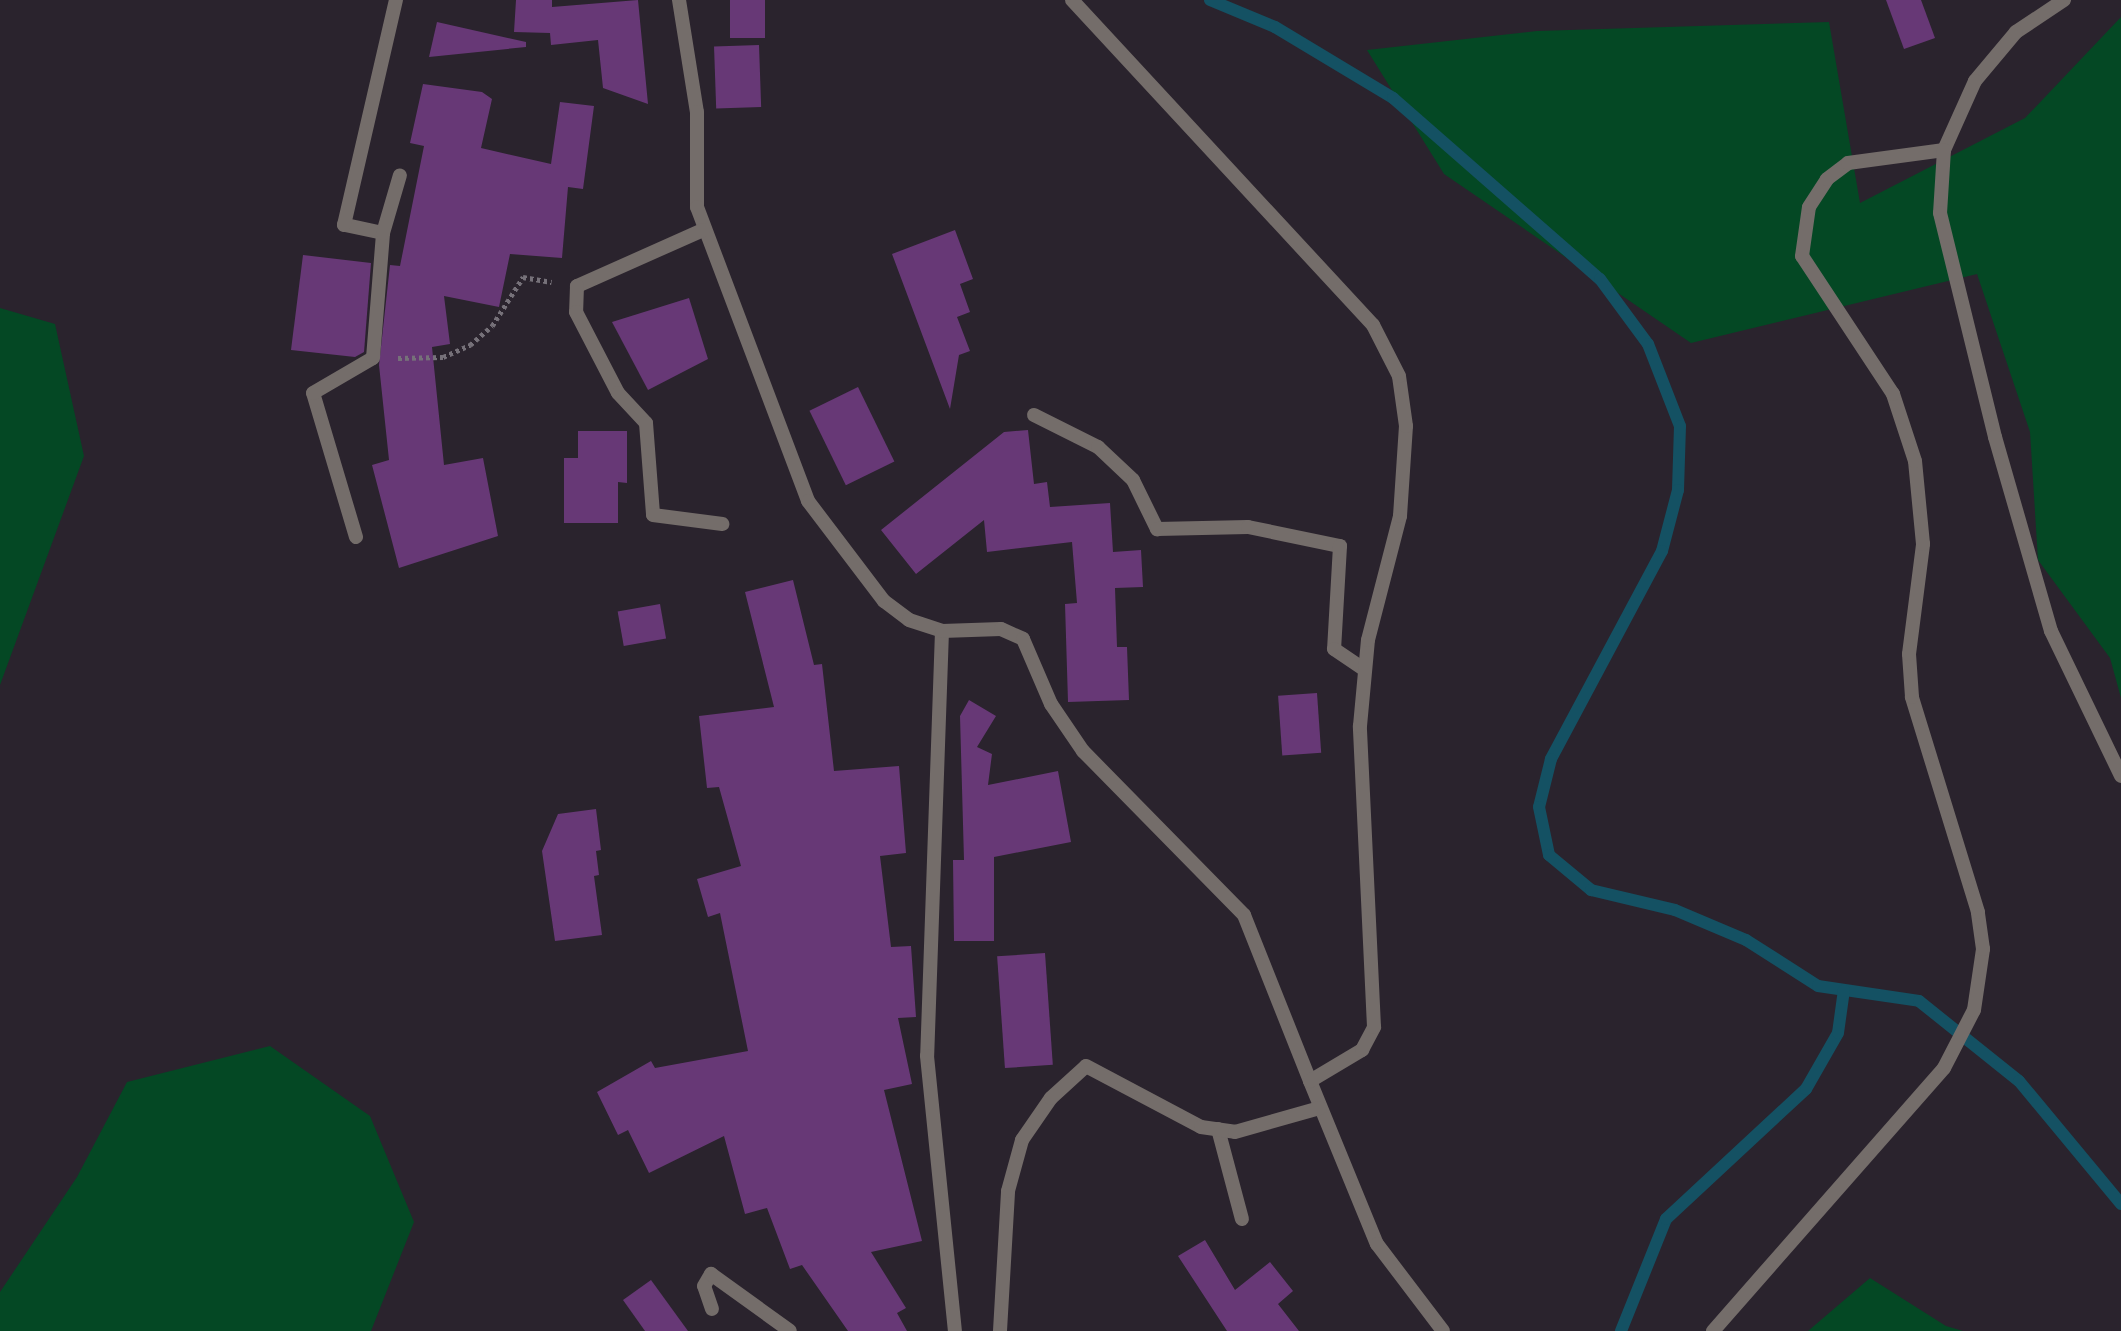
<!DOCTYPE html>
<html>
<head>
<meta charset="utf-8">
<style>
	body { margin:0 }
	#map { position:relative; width:2121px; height:1331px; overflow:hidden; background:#2a232d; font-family:"Alegreya Sans",sans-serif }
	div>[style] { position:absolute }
	.green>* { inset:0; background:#044824 }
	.stream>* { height:12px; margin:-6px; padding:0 6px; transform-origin:6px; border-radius:6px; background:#145163 }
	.building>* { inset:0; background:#673876; transform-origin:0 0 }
	.path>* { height:4.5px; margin-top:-2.25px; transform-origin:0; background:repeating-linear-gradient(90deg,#767179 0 3.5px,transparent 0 7px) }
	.minor>* { height:14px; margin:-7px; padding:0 7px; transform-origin:7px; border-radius:7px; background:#746d6a }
	.tertiary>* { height:14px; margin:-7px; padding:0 7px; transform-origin:7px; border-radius:7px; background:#746d6a }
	span { translate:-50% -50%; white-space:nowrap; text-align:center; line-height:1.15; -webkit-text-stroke:7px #211a23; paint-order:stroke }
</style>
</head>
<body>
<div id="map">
	<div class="green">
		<div style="clip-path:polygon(2121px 17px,2121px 698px,2110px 658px,2038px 560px,2030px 432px,1977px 274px,1691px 343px,1444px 174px,1367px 50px,1537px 31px,1829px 22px,1860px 203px,2025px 118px)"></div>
		<div style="clip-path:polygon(0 308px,55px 324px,84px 456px,0 685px)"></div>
		<div style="clip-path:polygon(270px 1046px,370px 1116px,414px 1222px,371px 1331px,0 1331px,0 1292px,77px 1177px,127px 1082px)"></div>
		<div style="clip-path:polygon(1870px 1278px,1946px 1326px,1963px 1331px,1808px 1331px)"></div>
	</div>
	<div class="stream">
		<div style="left:1210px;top:0;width:70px;rotate:22.6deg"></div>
		<div style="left:1275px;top:27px;width:138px;rotate:31deg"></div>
		<div style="left:1393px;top:98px;width:275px;rotate:41.2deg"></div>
		<div style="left:1600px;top:279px;width:81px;rotate:53.6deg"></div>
		<div style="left:1648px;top:344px;width:88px;rotate:68.7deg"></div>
		<div style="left:1680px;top:426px;width:64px;rotate:91.8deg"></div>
		<div style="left:1678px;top:490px;width:63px;rotate:104.7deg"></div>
		<div style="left:1662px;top:551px;width:236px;rotate:118.1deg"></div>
		<div style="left:1551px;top:759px;width:49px;rotate:104deg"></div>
		<div style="left:1539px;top:807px;width:49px;rotate:78.2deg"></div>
		<div style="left:1549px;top:855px;width:55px;rotate:39.8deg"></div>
		<div style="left:1591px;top:890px;width:86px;rotate:13.4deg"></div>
		<div style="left:1675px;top:910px;width:77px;rotate:22.9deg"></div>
		<div style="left:1746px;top:940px;width:85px;rotate:32.6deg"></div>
		<div style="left:1818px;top:986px;width:102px;rotate:8.4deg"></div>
		<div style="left:1919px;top:1001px;width:128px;rotate:38.7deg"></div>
		<div style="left:2019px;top:1081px;width:160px;rotate:50.3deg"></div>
		<div style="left:1621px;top:1331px;width:121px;rotate:-68.1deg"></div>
		<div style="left:1666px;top:1219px;width:191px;rotate:-42.9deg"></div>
		<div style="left:1806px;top:1089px;width:64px;rotate:-60.3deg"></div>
		<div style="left:1838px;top:1033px;width:43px;rotate:-82.1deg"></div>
	</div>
	<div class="building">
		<div style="clip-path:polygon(516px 0,552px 0,552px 7px,638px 0,648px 104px,603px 88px,598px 40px,551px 45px,550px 33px,514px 32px)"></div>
		<div style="left:730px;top:0;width:35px;height:38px"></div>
		<div style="clip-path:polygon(1886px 0,1921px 0,1935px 38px,1904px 49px)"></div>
		<div style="clip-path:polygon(437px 22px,526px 42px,526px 47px,429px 57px)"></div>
		<div style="left:759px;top:45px;width:62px;height:45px;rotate:88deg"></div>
		<div style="clip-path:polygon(423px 84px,482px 92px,492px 99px,481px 148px,551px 164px,560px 102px,594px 106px,583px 189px,568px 187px,562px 258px,510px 254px,499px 307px,444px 296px,450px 344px,432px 347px,444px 465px,483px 458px,498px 536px,399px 568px,372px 465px,389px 460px,379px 365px,390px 265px,400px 266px,424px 146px,410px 143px)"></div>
		<div style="clip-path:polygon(955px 230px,973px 279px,960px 284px,970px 312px,957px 317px,970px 351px,959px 355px,950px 409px,892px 254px)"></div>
		<div style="clip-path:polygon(303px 255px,371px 263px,364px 352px,355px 357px,291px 350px)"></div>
		<div style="clip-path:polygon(689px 298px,708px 359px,648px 390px,612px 322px)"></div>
		<div style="left:858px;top:387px;width:83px;height:54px;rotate:64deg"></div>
		<div style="clip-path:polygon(1028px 430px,1034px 484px,1047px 482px,1050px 507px,1110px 503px,1113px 552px,1141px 550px,1143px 587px,1115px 588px,1117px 647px,1127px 647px,1129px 700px,1068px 702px,1065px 604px,1077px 603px,1072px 542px,987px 552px,984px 520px,916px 574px,881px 530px,1004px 432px)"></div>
		<div style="clip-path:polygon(578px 431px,627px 431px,627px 483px,618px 482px,618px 523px,564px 523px,564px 458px,578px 458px)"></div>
		<div style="clip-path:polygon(793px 580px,814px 665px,822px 664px,834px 771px,899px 766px,906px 853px,880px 856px,891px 947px,911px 946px,916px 1017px,898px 1018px,912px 1084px,884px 1090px,922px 1241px,871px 1252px,906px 1308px,897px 1313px,907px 1331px,848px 1331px,802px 1265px,790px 1269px,767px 1208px,745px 1214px,724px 1136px,649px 1173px,628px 1130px,618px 1135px,597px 1092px,651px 1061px,655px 1068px,748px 1051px,720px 913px,708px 917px,697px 879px,741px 866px,719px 787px,707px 788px,699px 716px,774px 707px,745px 592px)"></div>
		<div style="left:660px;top:604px;width:35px;height:43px;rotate:80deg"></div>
		<div style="left:1317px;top:693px;width:60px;height:39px;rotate:86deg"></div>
		<div style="clip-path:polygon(969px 700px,996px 716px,977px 747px,992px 754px,988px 785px,1058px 771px,1071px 842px,994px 857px,994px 941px,954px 941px,953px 860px,964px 860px,960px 716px)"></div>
		<div style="clip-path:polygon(596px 809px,601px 850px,596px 851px,599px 875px,594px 876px,602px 935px,555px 941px,542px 851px,558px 814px)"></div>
		<div style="left:1045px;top:953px;width:112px;height:48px;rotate:86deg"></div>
		<div style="clip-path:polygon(1205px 1240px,1235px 1290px,1270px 1262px,1293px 1291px,1278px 1304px,1299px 1331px,1227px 1331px,1178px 1256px)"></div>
		<div style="clip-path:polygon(651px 1280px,688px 1331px,645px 1331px,623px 1300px)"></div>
	</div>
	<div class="path">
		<div style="left:398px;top:358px;width:45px;rotate:-1.3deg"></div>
		<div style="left:443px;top:357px;width:30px;rotate:-24deg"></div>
		<div style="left:470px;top:345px;width:29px;rotate:-41deg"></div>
		<div style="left:492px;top:326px;width:58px;rotate:-57.7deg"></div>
		<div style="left:523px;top:277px;width:29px;rotate:10deg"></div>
	</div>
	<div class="minor">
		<div style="left:679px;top:0;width:113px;rotate:80.9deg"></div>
		<div style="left:697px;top:112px;width:95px;rotate:90deg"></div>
		<div style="left:697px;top:207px;width:314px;rotate:69.3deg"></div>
		<div style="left:808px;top:501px;width:126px;rotate:52.8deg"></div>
		<div style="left:884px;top:601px;width:31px;rotate:37deg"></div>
		<div style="left:909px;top:620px;width:35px;rotate:18deg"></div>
		<div style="left:942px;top:631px;width:425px;rotate:92deg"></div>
		<div style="left:927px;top:1056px;width:276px;rotate:84.2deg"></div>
		<div style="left:703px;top:230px;width:138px;rotate:156deg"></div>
		<div style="left:577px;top:286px;width:26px;rotate:92deg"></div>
		<div style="left:576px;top:312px;width:91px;rotate:62.6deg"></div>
		<div style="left:618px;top:393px;width:41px;rotate:47deg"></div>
		<div style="left:646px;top:423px;width:92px;rotate:85.6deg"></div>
		<div style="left:653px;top:515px;width:70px;rotate:7.4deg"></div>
		<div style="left:383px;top:233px;width:40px;rotate:-168deg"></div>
		<div style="left:344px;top:225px;width:231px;rotate:-77deg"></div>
		<div style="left:1034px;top:415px;width:72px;rotate:26.6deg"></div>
		<div style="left:1098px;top:447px;width:48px;rotate:43.3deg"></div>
		<div style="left:1133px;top:480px;width:55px;rotate:63.9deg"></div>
		<div style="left:1157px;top:529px;width:91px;rotate:-1.3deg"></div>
		<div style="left:1248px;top:527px;width:94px;rotate:11.7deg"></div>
		<div style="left:1340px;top:546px;width:103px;rotate:93.3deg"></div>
		<div style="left:1334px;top:649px;width:37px;rotate:34deg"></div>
		<div style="left:356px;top:537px;width:150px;rotate:-106.6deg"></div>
		<div style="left:313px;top:393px;width:69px;rotate:-30.3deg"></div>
		<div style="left:373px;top:358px;width:125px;rotate:-85.4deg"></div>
		<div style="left:383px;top:233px;width:60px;rotate:-73.7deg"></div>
		<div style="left:1310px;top:1081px;width:176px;rotate:67.7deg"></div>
		<div style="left:1377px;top:1244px;width:109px;rotate:52.8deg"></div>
		<div style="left:1218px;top:1129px;width:93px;rotate:75.1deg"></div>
		<div style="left:712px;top:1309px;width:24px;rotate:-109deg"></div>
		<div style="left:704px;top:1286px;width:14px;rotate:-60deg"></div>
		<div style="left:711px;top:1274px;width:97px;rotate:35.8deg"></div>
		<div style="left:1000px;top:1331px;width:140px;rotate:-86.7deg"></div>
		<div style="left:1008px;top:1191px;width:53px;rotate:-74.6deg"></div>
		<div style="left:1022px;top:1140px;width:51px;rotate:-55.4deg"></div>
		<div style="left:1051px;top:1098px;width:47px;rotate:-42.4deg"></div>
		<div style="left:1086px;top:1066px;width:130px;rotate:27.9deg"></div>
		<div style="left:1201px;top:1127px;width:34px;rotate:8deg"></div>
		<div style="left:1235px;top:1132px;width:88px;rotate:-15.8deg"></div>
		<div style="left:1713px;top:1331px;width:350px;rotate:-48.7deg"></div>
		<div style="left:1944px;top:1068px;width:65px;rotate:-62.7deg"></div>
		<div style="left:1974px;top:1010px;width:62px;rotate:-81.6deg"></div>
		<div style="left:1983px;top:949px;width:37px;rotate:-98deg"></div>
		<div style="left:1978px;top:912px;width:225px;rotate:-107.1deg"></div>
		<div style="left:1912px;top:697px;width:43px;rotate:-94deg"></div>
		<div style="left:1909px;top:654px;width:111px;rotate:-82.7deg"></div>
		<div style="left:1923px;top:544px;width:83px;rotate:-95.5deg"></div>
		<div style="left:1915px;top:461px;width:71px;rotate:-108.2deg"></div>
		<div style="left:1893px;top:394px;width:165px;rotate:-123.4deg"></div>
		<div style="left:1802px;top:256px;width:49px;rotate:-81.9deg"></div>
		<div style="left:1809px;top:207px;width:33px;rotate:-57deg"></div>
		<div style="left:1827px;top:179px;width:26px;rotate:-37deg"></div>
		<div style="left:1848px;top:163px;width:97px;rotate:-7.7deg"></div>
	</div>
	<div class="tertiary">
		<div style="left:2064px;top:0;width:58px;rotate:146.3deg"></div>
		<div style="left:2016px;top:32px;width:64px;rotate:129.9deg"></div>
		<div style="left:1975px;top:81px;width:76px;rotate:114.2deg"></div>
		<div style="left:1944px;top:150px;width:63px;rotate:93.6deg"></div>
		<div style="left:1940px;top:213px;width:231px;rotate:76.2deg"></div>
		<div style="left:1995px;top:437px;width:202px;rotate:73.9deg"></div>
		<div style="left:2051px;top:631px;width:161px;rotate:64.2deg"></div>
		<div style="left:942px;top:631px;width:59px;rotate:-1.9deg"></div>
		<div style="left:1001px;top:629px;width:24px;rotate:24deg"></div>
		<div style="left:1023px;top:639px;width:71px;rotate:66.7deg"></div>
		<div style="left:1051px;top:704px;width:57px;rotate:55.8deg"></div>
		<div style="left:1083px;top:751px;width:230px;rotate:45.5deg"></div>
		<div style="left:1244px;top:915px;width:179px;rotate:68.3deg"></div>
		<div style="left:1310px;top:1081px;width:61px;rotate:-30.8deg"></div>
		<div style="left:1362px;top:1050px;width:26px;rotate:-62deg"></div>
		<div style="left:1374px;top:1027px;width:301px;rotate:-92.7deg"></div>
		<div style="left:1360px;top:726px;width:86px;rotate:-84.7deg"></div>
		<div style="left:1368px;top:640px;width:128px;rotate:-75.5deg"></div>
		<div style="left:1400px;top:516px;width:90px;rotate:-86.2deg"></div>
		<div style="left:1406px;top:426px;width:50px;rotate:-98deg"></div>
		<div style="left:1399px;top:376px;width:57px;rotate:-117deg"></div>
		<div style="left:1373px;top:325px;width:443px;rotate:-132.8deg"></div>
	</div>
</div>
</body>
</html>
